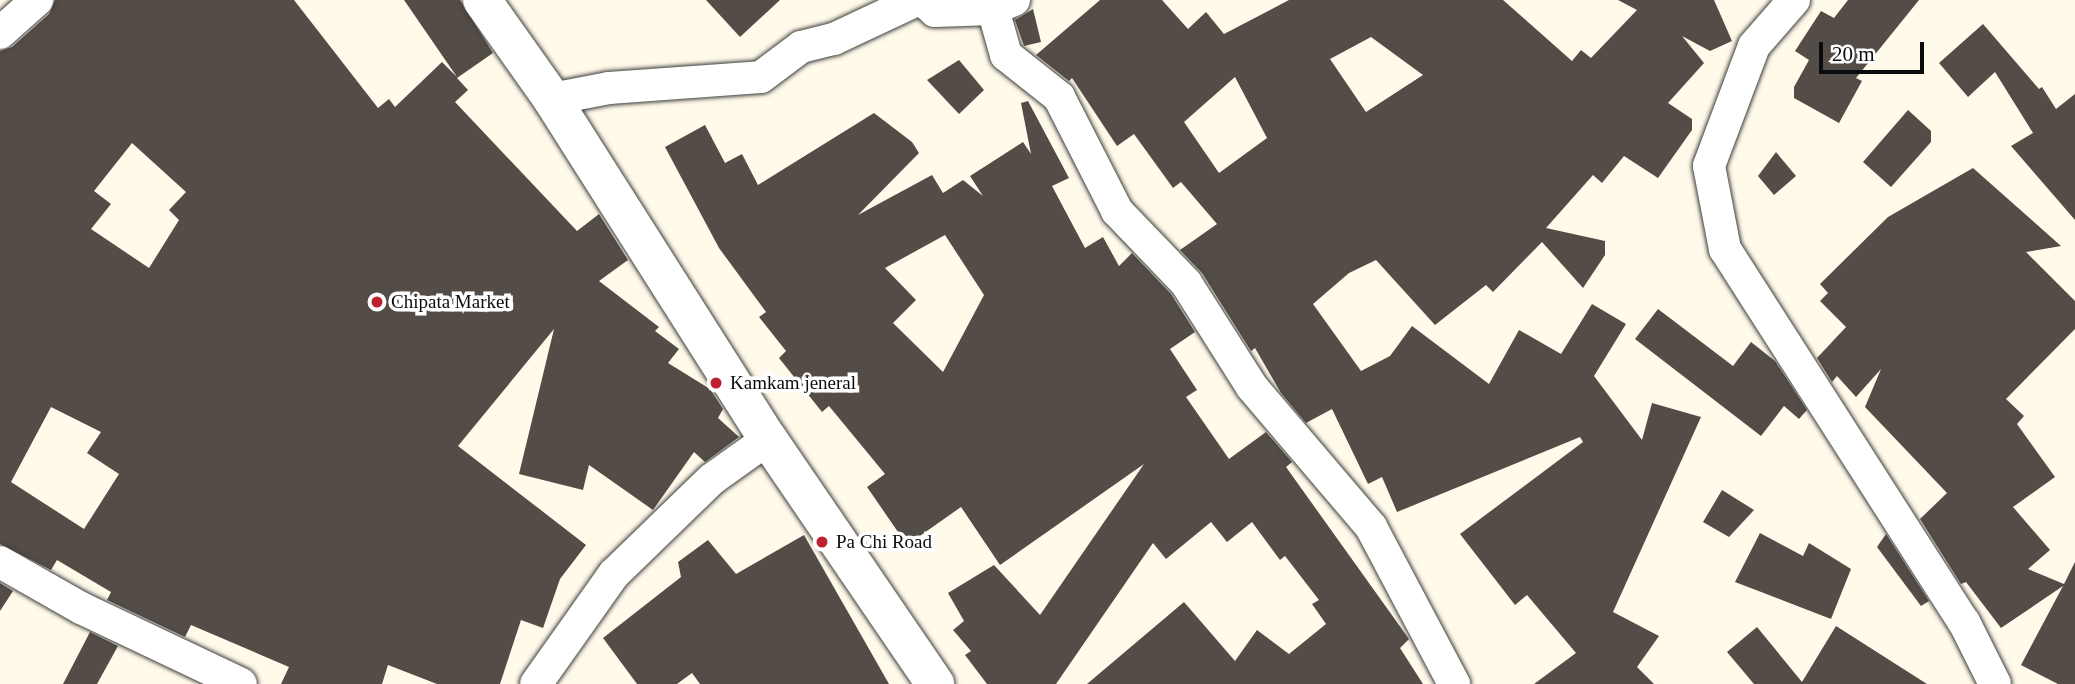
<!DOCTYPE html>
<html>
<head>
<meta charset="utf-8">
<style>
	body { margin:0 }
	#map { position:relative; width:2075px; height:684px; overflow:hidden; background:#fffae9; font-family:"Times New Roman",serif }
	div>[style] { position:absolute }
	.building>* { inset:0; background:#544c47 }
	.roads { filter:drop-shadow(0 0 2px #3e3e3e) drop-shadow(0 0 2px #3e3e3e) }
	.minor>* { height:32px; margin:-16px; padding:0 16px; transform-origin:16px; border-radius:16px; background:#fff }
	.tertiary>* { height:38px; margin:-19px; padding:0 19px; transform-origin:19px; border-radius:19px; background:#fff }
	.dots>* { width:19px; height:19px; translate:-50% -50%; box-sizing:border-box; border:4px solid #fff; border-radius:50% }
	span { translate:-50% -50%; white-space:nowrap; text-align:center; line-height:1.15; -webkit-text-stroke:7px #fff; paint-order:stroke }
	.poi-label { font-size:19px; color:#0b0b0b }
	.left { translate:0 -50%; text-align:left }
	.scale { position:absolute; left:1819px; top:42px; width:105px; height:32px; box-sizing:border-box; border:4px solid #0b0b0b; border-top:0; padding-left:9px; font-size:21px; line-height:24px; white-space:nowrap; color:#0b0b0b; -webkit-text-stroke:5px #fff; paint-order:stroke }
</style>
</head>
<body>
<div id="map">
	<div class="building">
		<div style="clip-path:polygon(evenodd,55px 0,294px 0,378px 108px,389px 99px,395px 107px,442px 62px,457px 77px,404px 0,460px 0,493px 53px,457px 78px,468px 90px,455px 102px,577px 231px,599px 214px,628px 260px,599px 281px,659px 327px,655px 331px,679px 349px,668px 363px,710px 389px,723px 409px,718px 418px,739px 437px,705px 462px,694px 452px,653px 510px,589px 465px,583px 490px,519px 474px,554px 329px,458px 446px,586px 545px,560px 579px,543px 628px,521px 620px,500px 684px,437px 684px,388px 665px,382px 684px,281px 684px,289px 667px,191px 625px,185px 637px,107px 600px,111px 592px,57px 560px,51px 570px,0 544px,0 51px,12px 47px,49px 14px,55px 0,132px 143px,186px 192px,169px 210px,179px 220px,149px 268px,91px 229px,111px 204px,94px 191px,132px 143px,55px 0,51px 407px,101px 432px,87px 453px,119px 474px,84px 529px,11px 482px,51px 407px)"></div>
		<div style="clip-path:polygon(706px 0,780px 0,740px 37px)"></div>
		<div style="clip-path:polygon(evenodd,1100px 0,1162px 0,1188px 29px,1206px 12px,1224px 34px,1289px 0,1503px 0,1572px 61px,1581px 50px,1591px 58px,1637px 10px,1618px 0,1714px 0,1732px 41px,1710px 51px,1682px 36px,1704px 63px,1668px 103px,1692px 119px,1692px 130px,1658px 178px,1624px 156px,1602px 183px,1593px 175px,1546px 228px,1605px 241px,1605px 255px,1583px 288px,1542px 242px,1493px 292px,1486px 285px,1435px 325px,1376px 260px,1349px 273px,1313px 304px,1361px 371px,1390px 356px,1412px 326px,1489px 384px,1519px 330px,1561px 354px,1592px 304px,1626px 324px,1594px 376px,1642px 440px,1652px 403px,1701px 417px,1613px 612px,1659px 636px,1637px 667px,1654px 684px,1534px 684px,1576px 653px,1527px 595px,1515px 605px,1460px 534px,1583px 442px,1580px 437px,1397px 512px,1382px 477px,1368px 484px,1332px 409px,1306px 423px,1281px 393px,1255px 348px,1251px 351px,1202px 273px,1180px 250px,1217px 224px,1181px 182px,1173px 188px,1134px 134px,1117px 146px,1072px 78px,1069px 81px,1036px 55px,1100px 0,1371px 37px,1423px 75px,1366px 112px,1330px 59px,1371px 37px,1100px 0,1235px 77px,1267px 138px,1219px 173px,1184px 122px,1235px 77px)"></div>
		<div style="clip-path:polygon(1848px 0,1919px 0,1856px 78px,1862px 81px,1839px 123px,1794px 98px,1794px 87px,1809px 60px,1795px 51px,1821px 11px,1834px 18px)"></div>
		<div style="clip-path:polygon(1033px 9px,1041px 42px,1024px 46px,1015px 20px)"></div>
		<div style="clip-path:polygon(1983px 24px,2039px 89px,2042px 87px,2056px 109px,2075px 94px,2075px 220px,2011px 146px,2033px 133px,1995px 72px,1968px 97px,1939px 63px)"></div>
		<div style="clip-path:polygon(959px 60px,984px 90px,959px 114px,927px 80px)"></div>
		<div style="clip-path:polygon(evenodd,1028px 101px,1069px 178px,1052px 186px,1085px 248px,1103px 237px,1119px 266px,1132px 253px,1171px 294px,1195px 332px,1170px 349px,1197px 390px,1186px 397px,1229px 459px,1266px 432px,1292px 462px,1286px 467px,1409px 639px,1400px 648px,1423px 684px,1087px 684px,1184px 602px,1235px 661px,1257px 630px,1289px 654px,1326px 624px,1312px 604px,1319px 600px,1285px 556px,1280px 560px,1252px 522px,1227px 542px,1211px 522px,1166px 559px,1153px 543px,1056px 684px,987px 684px,965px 655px,971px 651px,953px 630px,964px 621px,948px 593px,994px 565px,1040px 615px,1144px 464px,1000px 565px,961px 507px,907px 545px,867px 487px,885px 474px,829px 406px,822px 412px,779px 358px,786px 351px,759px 317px,766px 312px,719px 248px,665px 147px,705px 125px,725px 163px,742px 154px,758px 185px,874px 113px,912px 142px,919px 153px,858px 215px,932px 175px,943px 193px,963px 180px,983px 196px,970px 176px,1023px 142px,1031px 154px,1021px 103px,1028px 101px,945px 235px,984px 295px,943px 372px,893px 323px,916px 300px,885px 268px,945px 235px)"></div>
		<div style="clip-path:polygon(1908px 110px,1931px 131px,1931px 142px,1891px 187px,1863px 162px)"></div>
		<div style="clip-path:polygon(1776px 152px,1796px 176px,1774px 195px,1758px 176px)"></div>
		<div style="clip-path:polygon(1973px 168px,2061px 246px,2026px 252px,2075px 301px,2075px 329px,2006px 399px,2024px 416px,2017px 424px,2055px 477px,2013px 507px,2050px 550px,2028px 569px,2064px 584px,2075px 562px,2075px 684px,2058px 684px,2021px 665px,2063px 586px,2001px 628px,1966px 582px,1961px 584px,1920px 519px,1947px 493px,1865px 407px,1881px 369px,1856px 397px,1837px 376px,1832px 382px,1817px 358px,1846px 327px,1820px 301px,1828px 293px,1820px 284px,1888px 217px)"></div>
		<div style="clip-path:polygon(1658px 309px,1733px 366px,1751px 342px,1775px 361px,1807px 410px,1799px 419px,1784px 406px,1761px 436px,1635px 339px)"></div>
		<div style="clip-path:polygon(1722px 490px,1754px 510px,1729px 537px,1703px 522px)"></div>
		<div style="clip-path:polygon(1760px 533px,1803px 556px,1809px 543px,1851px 569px,1831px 619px,1735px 582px)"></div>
		<div style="clip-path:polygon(1886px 534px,1929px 601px,1921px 606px,1877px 547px)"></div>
		<div style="clip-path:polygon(804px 535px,889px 684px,700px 684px,692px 673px,677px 684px,637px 684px,603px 638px,681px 577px,678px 562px,708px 540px,736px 574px)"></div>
		<div style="clip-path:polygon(0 583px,13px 591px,0 611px)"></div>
		<div style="clip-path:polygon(1836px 626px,1927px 684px,1754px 684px,1727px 652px,1757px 627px,1802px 682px)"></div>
		<div style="clip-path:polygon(90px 632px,118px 646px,97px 684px,63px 684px)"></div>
	</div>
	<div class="roads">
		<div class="minor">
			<div style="left:923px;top:0;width:16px;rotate:43deg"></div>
			<div style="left:935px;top:11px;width:58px;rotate:-2deg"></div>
			<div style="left:1014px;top:0;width:23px;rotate:157deg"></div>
			<div style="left:993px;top:9px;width:48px;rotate:74.2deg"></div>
			<div style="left:1006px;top:55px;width:68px;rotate:38.4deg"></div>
			<div style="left:1059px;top:97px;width:128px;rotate:63deg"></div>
			<div style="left:1117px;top:211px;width:100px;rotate:46.2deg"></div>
			<div style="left:1186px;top:283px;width:123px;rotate:57.6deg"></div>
			<div style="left:1252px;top:387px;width:184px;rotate:49.6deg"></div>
			<div style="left:1371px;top:527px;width:178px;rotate:62.1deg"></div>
			<div style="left:1794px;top:0;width:61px;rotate:131deg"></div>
			<div style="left:1754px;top:46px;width:128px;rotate:110.6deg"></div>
			<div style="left:1709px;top:166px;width:85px;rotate:79.1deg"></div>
			<div style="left:1725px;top:249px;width:443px;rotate:57.4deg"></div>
			<div style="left:1964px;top:622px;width:69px;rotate:63.4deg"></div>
			<div style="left:0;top:33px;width:50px;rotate:-41.7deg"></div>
			<div style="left:552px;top:99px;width:58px;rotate:-10.9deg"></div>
			<div style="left:609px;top:88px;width:152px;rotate:-4.1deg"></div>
			<div style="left:761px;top:77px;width:50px;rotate:-36.9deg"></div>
			<div style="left:801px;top:47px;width:34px;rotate:-14deg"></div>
			<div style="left:834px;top:39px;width:92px;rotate:-25.2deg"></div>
			<div style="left:0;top:562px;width:93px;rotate:29.6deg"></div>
			<div style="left:81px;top:608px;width:177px;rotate:25.4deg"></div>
			<div style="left:536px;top:684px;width:135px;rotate:-54.7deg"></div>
			<div style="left:614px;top:574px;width:136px;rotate:-44.1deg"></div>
			<div style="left:712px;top:479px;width:69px;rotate:-35.5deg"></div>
		</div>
		<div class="tertiary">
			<div style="left:482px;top:0;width:121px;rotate:54.7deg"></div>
			<div style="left:552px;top:99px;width:403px;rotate:57.6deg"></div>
			<div style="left:768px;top:439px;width:297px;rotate:55.7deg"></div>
		</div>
	</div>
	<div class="dots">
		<div style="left:377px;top:302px;background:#bd2130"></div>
		<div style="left:716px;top:383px;background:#bd2130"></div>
		<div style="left:822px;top:542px;background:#bd2130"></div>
	</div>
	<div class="poi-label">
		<span class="left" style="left:391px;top:302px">Chipata Market</span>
		<span class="left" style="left:730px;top:383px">Kamkam jeneral</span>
		<span class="left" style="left:836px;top:542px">Pa Chi Road</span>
	</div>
	<div class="scale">20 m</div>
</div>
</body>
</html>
